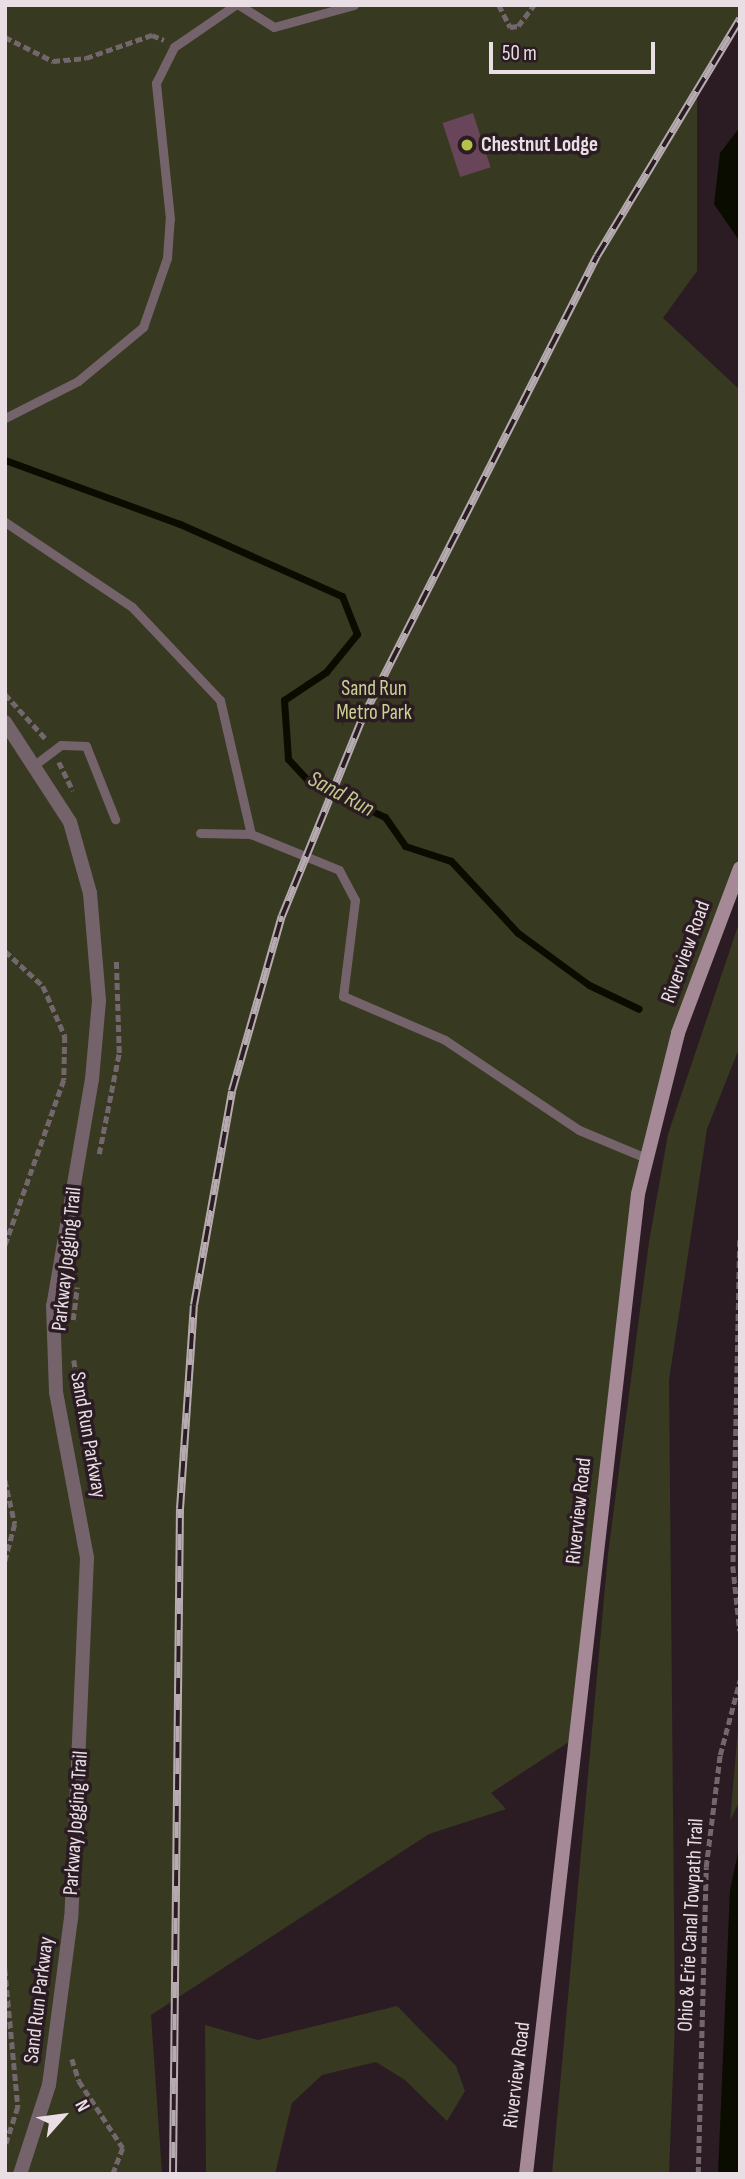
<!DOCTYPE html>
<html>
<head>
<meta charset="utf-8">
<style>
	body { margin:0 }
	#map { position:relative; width:745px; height:2179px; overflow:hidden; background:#2b1c24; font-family:"Sofia Sans Condensed",sans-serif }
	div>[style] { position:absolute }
	.green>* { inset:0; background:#373921 }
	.water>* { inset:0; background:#0b0c00 }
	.stream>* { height:7px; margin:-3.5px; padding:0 3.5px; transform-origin:3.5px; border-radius:3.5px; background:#0b0c00 }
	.building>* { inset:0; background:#694559; transform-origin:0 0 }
	.path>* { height:4.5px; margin-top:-2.25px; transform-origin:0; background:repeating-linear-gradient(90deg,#73666c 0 7px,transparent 0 10.5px) }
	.service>* { height:9px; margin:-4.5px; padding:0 4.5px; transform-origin:4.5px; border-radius:4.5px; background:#75636c }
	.tertiary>* { height:14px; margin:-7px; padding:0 7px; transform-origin:7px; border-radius:7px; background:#75636c }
	.secondary>* { height:14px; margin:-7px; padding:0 7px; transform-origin:7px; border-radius:7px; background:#a58997 }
	.rail>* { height:8px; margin-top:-4px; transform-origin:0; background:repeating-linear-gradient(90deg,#2b1c24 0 16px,#b6abb0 0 32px); box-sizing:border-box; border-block:2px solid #b6abb0 }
	.dots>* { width:19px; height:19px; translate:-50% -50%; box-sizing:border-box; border:4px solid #2b1c24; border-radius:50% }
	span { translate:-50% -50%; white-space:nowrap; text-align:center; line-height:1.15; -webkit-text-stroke:7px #2b1c24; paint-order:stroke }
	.poi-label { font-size:21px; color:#e8dee3; font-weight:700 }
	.left { translate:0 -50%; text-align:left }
	.park-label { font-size:21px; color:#cbd28f }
	.street-label { font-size:21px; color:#e8dee3 }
	.water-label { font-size:23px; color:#c4cb88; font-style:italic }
	.frame { position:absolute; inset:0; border:7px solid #e8dee3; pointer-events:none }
	.north { position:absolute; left:28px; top:2081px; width:70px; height:70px; -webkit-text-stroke:5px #2b1c24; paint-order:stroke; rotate:62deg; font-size:19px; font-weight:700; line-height:28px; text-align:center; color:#e8dee3 }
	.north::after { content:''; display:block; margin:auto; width:24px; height:32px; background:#e8dee3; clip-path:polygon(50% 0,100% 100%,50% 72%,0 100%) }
	.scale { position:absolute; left:489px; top:42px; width:166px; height:32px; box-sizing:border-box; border:4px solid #e8dee3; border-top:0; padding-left:9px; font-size:21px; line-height:24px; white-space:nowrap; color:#e8dee3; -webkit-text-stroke:5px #2b1c24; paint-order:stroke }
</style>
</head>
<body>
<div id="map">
	<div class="green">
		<div style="clip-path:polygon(5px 5px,740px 5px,740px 19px,697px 84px,697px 271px,663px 318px,740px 390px,740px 868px,678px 1033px,638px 1194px,575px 1738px,491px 1793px,506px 1809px,429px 1834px,151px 2015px,162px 2174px,5px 2174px)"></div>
		<div style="clip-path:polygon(740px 920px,740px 1046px,707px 1129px,669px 1380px,675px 2022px,669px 2174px,552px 2174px,608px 1554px,649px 1242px,668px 1134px)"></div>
		<div style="clip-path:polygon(740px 1711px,740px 1800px,730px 1821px,738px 1729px)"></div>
		<div style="clip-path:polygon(397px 2006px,456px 2066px,465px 2091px,447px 2121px,405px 2080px,376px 2062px,322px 2075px,292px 2103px,275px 2174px,206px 2174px,205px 2025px,258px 2040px)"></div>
	</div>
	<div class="water">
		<div style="clip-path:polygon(740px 127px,740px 242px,714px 204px,720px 153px)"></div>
		<div style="clip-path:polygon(740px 1843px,740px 2174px,718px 2174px,730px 1890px)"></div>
	</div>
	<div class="stream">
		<div style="left:5px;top:460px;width:186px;rotate:20.1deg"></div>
		<div style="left:180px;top:524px;width:177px;rotate:24deg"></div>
		<div style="left:342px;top:596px;width:41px;rotate:68.5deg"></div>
		<div style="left:357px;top:634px;width:49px;rotate:129.2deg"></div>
		<div style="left:326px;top:672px;width:50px;rotate:146.3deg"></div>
		<div style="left:284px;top:700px;width:59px;rotate:86.1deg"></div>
		<div style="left:288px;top:759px;width:33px;rotate:47deg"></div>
		<div style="left:310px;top:783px;width:82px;rotate:24.4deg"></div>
		<div style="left:385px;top:817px;width:35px;rotate:55deg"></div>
		<div style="left:405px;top:846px;width:48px;rotate:18.1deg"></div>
		<div style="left:451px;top:861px;width:98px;rotate:47.1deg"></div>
		<div style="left:518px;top:933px;width:88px;rotate:36.2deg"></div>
		<div style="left:589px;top:985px;width:55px;rotate:25.6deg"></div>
	</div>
	<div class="building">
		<div style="left:473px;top:113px;width:57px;height:32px;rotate:72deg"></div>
	</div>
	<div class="path">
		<div style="left:499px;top:5px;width:25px;rotate:63deg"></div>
		<div style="left:510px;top:27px;width:8px;rotate:-7deg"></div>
		<div style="left:518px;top:26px;width:26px;rotate:-53deg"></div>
		<div style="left:5px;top:37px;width:54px;rotate:26.6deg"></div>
		<div style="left:53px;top:61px;width:33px;rotate:-5deg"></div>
		<div style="left:86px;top:58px;width:70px;rotate:-19.2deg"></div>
		<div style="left:152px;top:35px;width:13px;rotate:23deg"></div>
		<div style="left:5px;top:694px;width:61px;rotate:47.7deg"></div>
		<div style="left:59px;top:762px;width:32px;rotate:64deg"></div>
		<div style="left:5px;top:951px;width:52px;rotate:42.6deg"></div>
		<div style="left:43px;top:986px;width:55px;rotate:66.3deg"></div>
		<div style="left:65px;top:1036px;width:44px;rotate:91.3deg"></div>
		<div style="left:64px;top:1080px;width:176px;rotate:109.6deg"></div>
		<div style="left:99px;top:1154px;width:103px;rotate:-78.8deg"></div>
		<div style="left:119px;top:1053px;width:94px;rotate:-91.8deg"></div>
		<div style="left:740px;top:1240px;width:326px;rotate:91.2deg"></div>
		<div style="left:733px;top:1566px;width:65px;rotate:83.9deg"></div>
		<div style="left:73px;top:1320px;width:33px;rotate:-83deg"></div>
		<div style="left:74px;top:1360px;width:127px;rotate:81.4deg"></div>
		<div style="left:5px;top:1480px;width:45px;rotate:77.2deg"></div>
		<div style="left:15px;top:1524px;width:39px;rotate:105deg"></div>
		<div style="left:5px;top:1969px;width:139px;rotate:84.6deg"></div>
		<div style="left:18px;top:2107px;width:42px;rotate:108deg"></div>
		<div style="left:72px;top:2059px;width:23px;rotate:72deg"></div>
		<div style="left:79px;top:2081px;width:80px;rotate:56.7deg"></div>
		<div style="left:123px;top:2148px;width:28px;rotate:111deg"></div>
		<div style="left:698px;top:2174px;width:307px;rotate:-88.5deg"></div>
		<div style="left:706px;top:1867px;width:113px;rotate:-82.9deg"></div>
		<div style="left:720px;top:1755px;width:78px;rotate:-75.1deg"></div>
	</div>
	<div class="service">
		<div style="left:239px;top:5px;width:41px;rotate:32.2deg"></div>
		<div style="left:274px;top:27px;width:83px;rotate:-15.4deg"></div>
		<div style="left:5px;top:418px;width:82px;rotate:-26.9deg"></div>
		<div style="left:78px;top:381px;width:85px;rotate:-39.7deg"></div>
		<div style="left:143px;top:327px;width:73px;rotate:-70.8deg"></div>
		<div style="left:167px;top:258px;width:39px;rotate:-86deg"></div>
		<div style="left:170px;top:219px;width:137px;rotate:-95.9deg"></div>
		<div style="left:156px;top:83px;width:40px;rotate:-63.4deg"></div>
		<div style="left:174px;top:47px;width:74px;rotate:-34.5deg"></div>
		<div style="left:5px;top:522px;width:153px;rotate:33.8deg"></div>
		<div style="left:132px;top:607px;width:128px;rotate:46.6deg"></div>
		<div style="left:220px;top:700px;width:138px;rotate:77deg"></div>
		<div style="left:251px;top:834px;width:95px;rotate:22.2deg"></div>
		<div style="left:339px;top:870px;width:34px;rotate:62deg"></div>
		<div style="left:355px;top:900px;width:97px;rotate:97.1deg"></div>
		<div style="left:343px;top:996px;width:111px;rotate:23.3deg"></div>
		<div style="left:445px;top:1040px;width:161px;rotate:33.9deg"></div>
		<div style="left:579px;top:1130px;width:73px;rotate:22.7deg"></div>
		<div style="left:37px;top:763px;width:30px;rotate:-37deg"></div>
		<div style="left:61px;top:745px;width:25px;rotate:2deg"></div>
		<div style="left:86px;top:746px;width:79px;rotate:68.3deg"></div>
		<div style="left:200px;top:833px;width:51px;rotate:1.1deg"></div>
	</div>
	<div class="tertiary">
		<div style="left:5px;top:722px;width:119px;rotate:57deg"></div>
		<div style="left:70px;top:822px;width:74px;rotate:74.3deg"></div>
		<div style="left:90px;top:893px;width:108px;rotate:85.2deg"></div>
		<div style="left:99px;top:1001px;width:78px;rotate:95.1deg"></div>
		<div style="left:92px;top:1079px;width:230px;rotate:99.7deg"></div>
		<div style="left:53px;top:1306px;width:86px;rotate:88deg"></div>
		<div style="left:56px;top:1392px;width:169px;rotate:79.4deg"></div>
		<div style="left:87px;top:1558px;width:360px;rotate:92.5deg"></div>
		<div style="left:71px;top:1918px;width:168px;rotate:97.5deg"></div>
		<div style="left:49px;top:2085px;width:94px;rotate:108deg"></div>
	</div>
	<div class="secondary">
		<div style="left:526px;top:2174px;width:986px;rotate:-83.48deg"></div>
		<div style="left:638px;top:1194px;width:166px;rotate:-76deg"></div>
		<div style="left:678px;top:1033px;width:176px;rotate:-69.4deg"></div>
	</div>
	<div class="rail">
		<div style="left:173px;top:2174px;width:665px;rotate:-89.4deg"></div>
		<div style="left:180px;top:1509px;width:204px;rotate:-86.1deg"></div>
		<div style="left:194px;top:1305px;width:217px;rotate:-79.9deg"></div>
		<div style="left:232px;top:1091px;width:182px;rotate:-74.1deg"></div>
		<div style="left:282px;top:916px;width:213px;rotate:-67.9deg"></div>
		<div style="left:362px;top:719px;width:519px;rotate:-63.09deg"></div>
		<div style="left:597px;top:256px;width:277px;rotate:-58.9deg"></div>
	</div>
	<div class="dots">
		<div style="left:467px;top:145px;background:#b8c147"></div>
	</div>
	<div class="poi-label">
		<span class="left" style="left:481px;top:145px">Chestnut Lodge</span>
	</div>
	<div class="park-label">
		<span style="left:374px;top:701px">Sand Run<br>Metro Park</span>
	</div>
	<div class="street-label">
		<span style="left:686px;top:952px;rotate:-70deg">Riverview Road</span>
		<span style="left:67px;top:1259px;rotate:-84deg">Parkway Jogging Trail</span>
		<span style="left:88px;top:1435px;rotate:80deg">Sand Run Parkway</span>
		<span style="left:579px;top:1511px;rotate:-84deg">Riverview Road</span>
		<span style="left:76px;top:1823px;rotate:-86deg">Parkway Jogging Trail</span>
		<span style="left:691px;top:1925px;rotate:-87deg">Ohio &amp; Erie Canal Towpath Trail</span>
		<span style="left:39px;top:2000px;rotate:-83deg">Sand Run Parkway</span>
		<span style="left:517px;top:2075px;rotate:-83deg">Riverview Road</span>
	</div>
	<div class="water-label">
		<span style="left:341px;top:794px;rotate:28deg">Sand Run</span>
	</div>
	<div class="frame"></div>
	<div class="north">N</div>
	<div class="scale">50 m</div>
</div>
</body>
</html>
